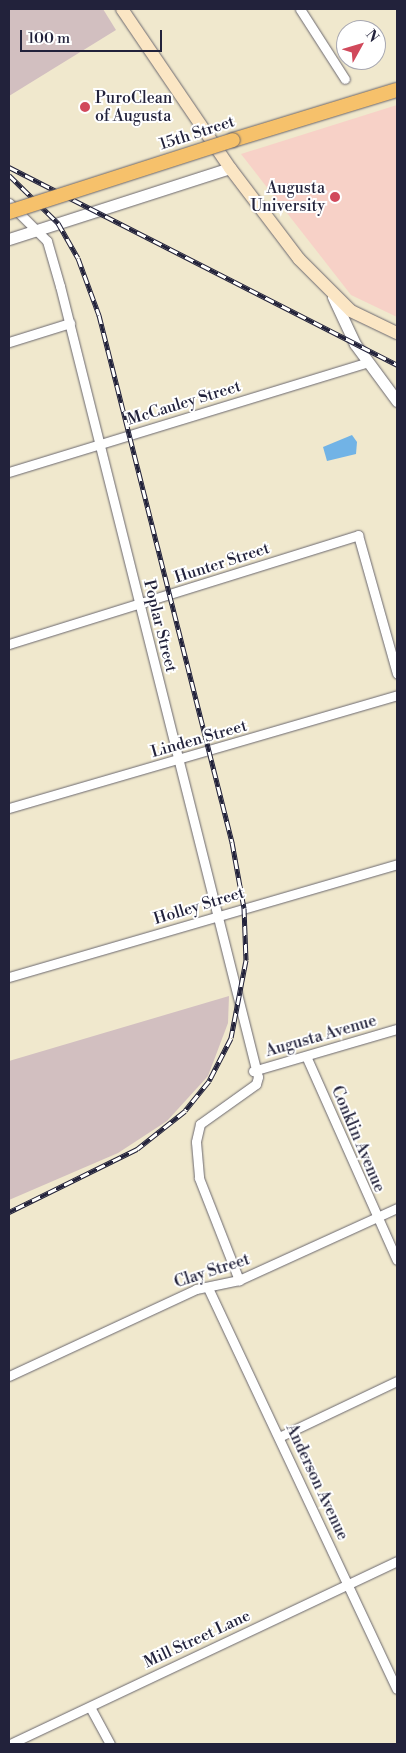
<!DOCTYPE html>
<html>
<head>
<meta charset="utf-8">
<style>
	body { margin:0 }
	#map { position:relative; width:406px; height:1753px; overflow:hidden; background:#f0e8cd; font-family:"Libre Bodoni",serif }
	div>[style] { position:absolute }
	.built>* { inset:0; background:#f7d1c7 }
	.industrial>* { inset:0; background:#d2bfc0 }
	.water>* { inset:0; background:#71b3e6 }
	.roads { filter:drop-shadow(0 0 1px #6a676e) drop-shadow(0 0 1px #6a676e) }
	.minor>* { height:9px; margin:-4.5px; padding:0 4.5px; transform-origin:4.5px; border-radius:4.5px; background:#fff }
	.tertiary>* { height:11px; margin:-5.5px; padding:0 5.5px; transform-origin:5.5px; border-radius:5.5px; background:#fff }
	.secondary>* { height:12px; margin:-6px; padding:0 6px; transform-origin:6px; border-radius:6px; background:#fbe6c4 }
	.primary>* { height:14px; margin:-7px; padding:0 7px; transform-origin:7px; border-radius:7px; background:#f6c16b }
	.rail>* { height:5px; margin-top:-2.5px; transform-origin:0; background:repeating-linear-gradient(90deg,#fff 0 9px,#22223b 0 18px); box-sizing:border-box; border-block:1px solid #22223b }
	.bridges { filter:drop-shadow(0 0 1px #6a676e) drop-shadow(0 0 1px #6a676e) }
	.primary-bridge>* { height:14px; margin:-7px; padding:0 7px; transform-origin:7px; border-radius:7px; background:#f6c16b }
	.dots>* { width:14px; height:14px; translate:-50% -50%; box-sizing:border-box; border:2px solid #fff; border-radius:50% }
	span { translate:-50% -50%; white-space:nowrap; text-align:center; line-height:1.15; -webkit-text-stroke:4px #fff; paint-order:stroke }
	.poi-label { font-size:16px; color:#22223b }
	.left { translate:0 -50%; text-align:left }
	.right { translate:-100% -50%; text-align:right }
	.street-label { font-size:16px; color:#22223b }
	.frame { position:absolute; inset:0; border:10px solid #22223b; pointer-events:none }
	.north { position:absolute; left:336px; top:20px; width:50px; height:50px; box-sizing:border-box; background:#fff; border:1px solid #a7a7b1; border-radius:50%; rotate:51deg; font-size:14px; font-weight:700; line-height:20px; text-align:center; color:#22223b }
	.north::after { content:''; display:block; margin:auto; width:18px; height:22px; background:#d1495b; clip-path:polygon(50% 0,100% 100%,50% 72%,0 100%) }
	.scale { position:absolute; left:20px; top:30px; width:142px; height:22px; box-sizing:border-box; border:2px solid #22223b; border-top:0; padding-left:6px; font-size:15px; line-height:18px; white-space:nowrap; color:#22223b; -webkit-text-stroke:4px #fff; paint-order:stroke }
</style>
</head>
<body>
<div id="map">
	<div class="built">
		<div style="clip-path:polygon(397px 105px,397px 317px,351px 295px,241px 154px)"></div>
	</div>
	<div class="industrial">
		<div style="clip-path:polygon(9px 9px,103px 9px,116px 30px,9px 96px)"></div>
		<div style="clip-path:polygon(229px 996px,228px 1023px,208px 1076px,167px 1121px,118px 1153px,9px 1200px,9px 1061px)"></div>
	</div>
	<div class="water">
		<div style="clip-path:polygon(352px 435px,357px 442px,356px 454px,327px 461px,323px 447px)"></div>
	</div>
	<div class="roads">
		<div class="minor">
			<div style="left:300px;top:9px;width:83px;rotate:57.3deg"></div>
			<div style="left:9px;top:203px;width:54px;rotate:45deg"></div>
			<div style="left:47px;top:241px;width:47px;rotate:73.9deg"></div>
			<div style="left:60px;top:286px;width:815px;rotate:75.95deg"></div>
			<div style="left:258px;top:1077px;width:7px;rotate:106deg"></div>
			<div style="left:256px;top:1084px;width:69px;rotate:144.5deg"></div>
			<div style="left:200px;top:1124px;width:18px;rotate:103deg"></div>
			<div style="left:196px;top:1142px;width:36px;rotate:85deg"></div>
			<div style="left:199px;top:1178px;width:110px;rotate:68.6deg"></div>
			<div style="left:9px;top:342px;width:64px;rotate:-17.3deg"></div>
			<div style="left:9px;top:472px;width:375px;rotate:-17deg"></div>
			<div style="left:9px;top:644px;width:366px;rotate:-17.3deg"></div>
			<div style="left:358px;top:535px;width:144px;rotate:74.3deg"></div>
			<div style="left:9px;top:808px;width:404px;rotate:-16.2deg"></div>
			<div style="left:9px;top:977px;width:404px;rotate:-16.2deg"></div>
			<div style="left:306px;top:1056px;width:223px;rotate:66deg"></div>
			<div style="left:253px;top:1071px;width:150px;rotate:-16.3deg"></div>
			<div style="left:208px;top:1288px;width:443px;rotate:64.8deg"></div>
			<div style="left:9px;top:1376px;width:206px;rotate:-24.9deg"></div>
			<div style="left:196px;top:1289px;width:44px;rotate:-11.8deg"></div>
			<div style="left:239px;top:1280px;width:174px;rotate:-24.5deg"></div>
			<div style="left:279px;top:1437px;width:131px;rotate:-25.4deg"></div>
			<div style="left:90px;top:1707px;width:42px;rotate:61.6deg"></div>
			<div style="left:10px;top:1744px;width:428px;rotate:-25.3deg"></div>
		</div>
		<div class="tertiary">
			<div style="left:9px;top:239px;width:232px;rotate:-17.8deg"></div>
			<div style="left:333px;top:297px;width:52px;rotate:64.9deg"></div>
			<div style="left:355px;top:344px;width:71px;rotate:53.6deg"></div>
		</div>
		<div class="secondary">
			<div style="left:122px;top:9px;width:192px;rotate:55.8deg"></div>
			<div style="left:230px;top:168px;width:114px;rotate:52.8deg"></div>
			<div style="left:299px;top:259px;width:74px;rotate:45deg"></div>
			<div style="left:351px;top:311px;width:51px;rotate:25.6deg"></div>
		</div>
		<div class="primary">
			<div style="left:233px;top:140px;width:171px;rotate:-17deg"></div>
		</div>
	</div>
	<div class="rail">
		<div style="left:9px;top:167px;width:436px;rotate:27deg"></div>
		<div style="left:9px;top:175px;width:69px;rotate:44.4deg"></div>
		<div style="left:58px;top:223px;width:40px;rotate:60.3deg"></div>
		<div style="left:78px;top:258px;width:61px;rotate:69.8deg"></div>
		<div style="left:99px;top:315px;width:544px;rotate:75.84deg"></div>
		<div style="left:232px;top:842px;width:67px;rotate:79.7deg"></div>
		<div style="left:244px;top:908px;width:52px;rotate:87.8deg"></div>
		<div style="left:246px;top:960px;width:79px;rotate:100.9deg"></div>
		<div style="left:231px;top:1038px;width:48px;rotate:117.1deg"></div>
		<div style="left:209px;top:1081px;width:38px;rotate:129deg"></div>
		<div style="left:185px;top:1111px;width:61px;rotate:141.6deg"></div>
		<div style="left:137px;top:1149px;width:143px;rotate:153.8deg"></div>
	</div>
	<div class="bridges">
		<div class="primary-bridge">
			<div style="left:9px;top:212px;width:235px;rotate:-17.8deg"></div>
		</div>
	</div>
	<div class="dots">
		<div style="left:85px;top:107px;background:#d1495b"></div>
		<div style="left:335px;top:197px;background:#d1495b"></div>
	</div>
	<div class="poi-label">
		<span class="left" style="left:95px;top:107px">PuroClean<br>of Augusta</span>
		<span class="right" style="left:325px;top:197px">Augusta<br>University</span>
	</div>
	<div class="street-label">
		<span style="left:197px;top:133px;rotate:-18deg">15th Street</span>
		<span style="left:184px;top:403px;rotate:-17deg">McCauley Street</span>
		<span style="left:222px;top:563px;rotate:-18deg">Hunter Street</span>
		<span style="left:160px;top:626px;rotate:76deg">Poplar Street</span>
		<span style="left:199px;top:739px;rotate:-16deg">Linden Street</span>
		<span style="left:199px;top:906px;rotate:-17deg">Holley Street</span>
		<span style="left:321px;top:1036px;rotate:-16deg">Augusta Avenue</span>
		<span style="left:358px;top:1139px;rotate:67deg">Conklin Avenue</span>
		<span style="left:212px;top:1271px;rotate:-18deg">Clay Street</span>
		<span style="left:317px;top:1482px;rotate:65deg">Anderson Avenue</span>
		<span style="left:197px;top:1639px;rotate:-25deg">Mill Street Lane</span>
	</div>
	<div class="frame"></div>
	<div class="north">N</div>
	<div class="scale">100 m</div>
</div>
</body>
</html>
